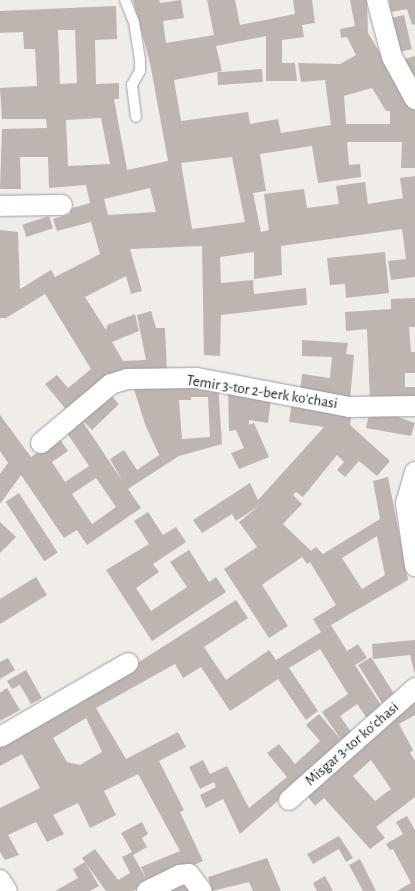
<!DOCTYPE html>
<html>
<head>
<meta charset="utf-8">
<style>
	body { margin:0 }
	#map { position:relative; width:415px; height:891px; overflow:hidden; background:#f0ece8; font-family:"Alegreya Sans",sans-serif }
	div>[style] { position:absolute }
	.building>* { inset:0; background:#beb5b1; transform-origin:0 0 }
	.roads { filter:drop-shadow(0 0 1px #9e9e9e) drop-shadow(0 0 1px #9e9e9e) }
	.service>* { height:10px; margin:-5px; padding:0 5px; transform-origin:5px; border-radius:5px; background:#fff }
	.minor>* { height:20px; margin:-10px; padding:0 10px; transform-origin:10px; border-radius:10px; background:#fff }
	span { translate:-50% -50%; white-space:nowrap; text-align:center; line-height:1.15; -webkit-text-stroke:4.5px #fff; paint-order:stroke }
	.street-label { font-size:15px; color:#212121 }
</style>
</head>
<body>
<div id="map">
	<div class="building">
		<div style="clip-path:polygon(evenodd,133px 0,159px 0,160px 3px,181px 0,184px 18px,163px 21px,166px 43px,214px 35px,207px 0,235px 0,240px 25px,295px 14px,293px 0,312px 0,315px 23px,302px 25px,304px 37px,282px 40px,282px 63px,295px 63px,297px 81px,266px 81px,266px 36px,216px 46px,222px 71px,174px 80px,181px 121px,248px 112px,250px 124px,278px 119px,281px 133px,331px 125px,325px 80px,301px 82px,298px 63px,340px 64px,356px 55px,347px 37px,341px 38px,340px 29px,355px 26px,350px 0,367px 0,368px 33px,415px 111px,415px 168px,401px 168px,402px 142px,347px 142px,349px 165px,360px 164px,361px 177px,318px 183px,312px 146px,260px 154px,266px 191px,253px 193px,261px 232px,269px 230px,264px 194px,304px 189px,307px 208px,339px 204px,336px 186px,365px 182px,368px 204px,403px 198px,400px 178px,415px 176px,415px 277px,391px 280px,388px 261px,406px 259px,402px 229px,281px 246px,282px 275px,254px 279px,254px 252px,220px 257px,221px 283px,253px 280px,254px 294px,306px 288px,307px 305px,221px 315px,220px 356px,204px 355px,202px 246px,130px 249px,142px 291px,131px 294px,126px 276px,85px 297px,106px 330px,107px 325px,135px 314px,139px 331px,112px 342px,123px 361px,146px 360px,137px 315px,151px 311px,156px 328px,165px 328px,167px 372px,116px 375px,69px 413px,45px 384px,57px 375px,68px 388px,91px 369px,45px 294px,6px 318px,0 318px,0 230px,18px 232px,20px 289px,51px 270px,55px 277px,100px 254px,91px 222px,57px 231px,53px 219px,70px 214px,69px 209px,90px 203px,86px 185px,49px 188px,48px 157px,20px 157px,21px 189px,0 189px,2px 129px,47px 128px,46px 119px,2px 119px,0 88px,37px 86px,35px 49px,24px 49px,23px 32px,0 33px,0 11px,116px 6px,117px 39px,95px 40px,96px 84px,119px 83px,119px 99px,114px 99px,127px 170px,168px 161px,150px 63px,133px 0,58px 30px,75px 30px,77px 83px,60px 84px,58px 30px,133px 0,372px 88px,386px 111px,390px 111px,390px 124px,346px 124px,344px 96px,372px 88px,133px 0,101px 118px,110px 164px,68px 166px,66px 120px,101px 118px,133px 0,232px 157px,245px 222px,192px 229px,181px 163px,232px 157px,133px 0,150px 188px,156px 212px,108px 215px,104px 199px,150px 188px)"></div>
		<div style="clip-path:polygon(389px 0,415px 0,415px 24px,412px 25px,407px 9px,391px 12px)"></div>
		<div style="left:404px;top:15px;width:35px;height:18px;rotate:77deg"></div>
		<div style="clip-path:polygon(415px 56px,415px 85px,401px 60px)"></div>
		<div style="left:262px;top:69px;width:13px;height:45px;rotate:86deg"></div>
		<div style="left:49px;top:216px;width:13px;height:28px;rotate:72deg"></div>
		<div style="clip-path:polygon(385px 252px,389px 293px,346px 298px,345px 284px,330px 285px,327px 258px)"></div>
		<div style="clip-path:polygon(415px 298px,415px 327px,409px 327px,411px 352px,415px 352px,415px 373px,405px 373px,405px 387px,415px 387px,415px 401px,370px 402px,367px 329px,346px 331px,345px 312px,391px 309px,391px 299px)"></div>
		<div style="clip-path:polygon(302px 340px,348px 343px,346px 354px,354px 355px,350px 400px,300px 393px,302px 374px,330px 378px,332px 357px,302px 356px)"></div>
		<div style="clip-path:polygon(evenodd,218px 384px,222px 444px,179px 456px,128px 489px,141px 508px,87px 545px,77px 530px,64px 538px,21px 475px,0 504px,0 474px,8px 463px,0 451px,0 415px,31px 457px,59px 438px,68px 451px,52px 462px,65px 482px,89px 466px,65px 430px,109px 393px,119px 404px,92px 430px,81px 419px,123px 482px,110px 459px,124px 450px,137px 470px,159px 455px,145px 424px,133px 386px,218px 384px,191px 397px,208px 397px,210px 437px,182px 439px,179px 400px,191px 400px,191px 397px,218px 384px,96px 478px,116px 507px,92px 524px,72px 494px,96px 478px)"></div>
		<div style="clip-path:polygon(228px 392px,271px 399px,268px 423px,249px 420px,249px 425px,254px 423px,269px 457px,239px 469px,231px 453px,244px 448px,236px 430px,229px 431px)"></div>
		<div style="clip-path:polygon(evenodd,292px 402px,352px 411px,350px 425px,390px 461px,377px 476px,359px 461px,345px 477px,337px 470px,344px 462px,337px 455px,303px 497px,296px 492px,293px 495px,302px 504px,283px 524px,311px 551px,316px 547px,323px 554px,380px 519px,373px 481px,388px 477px,408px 580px,331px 625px,347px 651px,358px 644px,367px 658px,355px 665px,384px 710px,369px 721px,357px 704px,340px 716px,353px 735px,240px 834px,223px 799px,206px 808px,200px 795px,216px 787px,214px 782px,200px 789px,189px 767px,203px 760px,210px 774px,227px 766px,249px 808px,287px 777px,267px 753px,279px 744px,295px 764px,320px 741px,306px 725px,319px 714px,342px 741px,322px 712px,348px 694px,320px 649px,289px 668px,318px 711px,306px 720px,278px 679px,230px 711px,201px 667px,183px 678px,175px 664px,96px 708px,126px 759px,178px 732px,186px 747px,159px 761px,184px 810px,180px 812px,203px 861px,133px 891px,106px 891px,82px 858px,95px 849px,118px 880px,130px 873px,122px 857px,132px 852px,121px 833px,142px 822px,148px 834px,142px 838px,147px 847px,133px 855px,147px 880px,141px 867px,180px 851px,138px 774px,104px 791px,116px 815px,90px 828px,78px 803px,53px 815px,64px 834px,47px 842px,36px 822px,8px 835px,19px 855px,5px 860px,0 852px,0 808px,40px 788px,22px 754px,0 766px,0 743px,117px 676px,236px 600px,248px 618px,204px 647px,226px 680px,269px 650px,276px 660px,321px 632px,313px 619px,336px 605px,310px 562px,307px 564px,302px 557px,262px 585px,288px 626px,269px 638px,224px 569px,257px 547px,239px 522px,260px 505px,236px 521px,232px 514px,202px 533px,193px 520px,250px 483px,258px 500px,324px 427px,289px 422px,292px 402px,377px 536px,385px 575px,362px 589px,342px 558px,377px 536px,292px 402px,86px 718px,102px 752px,80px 765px,67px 762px,53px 738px,86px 718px)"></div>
		<div style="clip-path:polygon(369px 414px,395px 416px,415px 423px,411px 436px,366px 428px)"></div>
		<div style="left:19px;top:493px;width:71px;height:16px;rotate:57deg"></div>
		<div style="clip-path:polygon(148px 512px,163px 535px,176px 527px,186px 542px,153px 564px,159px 572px,136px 588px,151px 611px,187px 587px,170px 562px,189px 550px,209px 582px,216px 577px,226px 592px,152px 641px,106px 570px,149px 544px,134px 521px)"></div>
		<div style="clip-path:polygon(0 522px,16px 537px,0 553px)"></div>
		<div style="clip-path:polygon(36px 577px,47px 595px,0 624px,0 599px)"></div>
		<div style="clip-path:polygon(415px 640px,415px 675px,410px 655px,373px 659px,372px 644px)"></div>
		<div style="left:371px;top:657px;width:51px;height:15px;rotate:58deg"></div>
		<div style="clip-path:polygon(8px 658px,15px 670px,0 679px,0 662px)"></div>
		<div style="clip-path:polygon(26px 670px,42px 698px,31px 704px,20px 685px,12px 689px,7px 681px)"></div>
		<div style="clip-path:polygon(7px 688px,20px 710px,0 721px,0 693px)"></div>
		<div style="clip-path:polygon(evenodd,415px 701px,415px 715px,399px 724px,413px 750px,410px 753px,415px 761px,415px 797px,376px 827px,385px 838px,370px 849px,324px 798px,315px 806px,306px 794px,394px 714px,415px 701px,371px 760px,391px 789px,375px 801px,353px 776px,371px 760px)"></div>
		<div style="clip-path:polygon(407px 816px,415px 830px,415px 891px,397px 891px,411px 883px,393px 849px,390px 850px,386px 844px,403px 834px,396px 822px)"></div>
		<div style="clip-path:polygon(339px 836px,353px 858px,346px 862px,339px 849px,313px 864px,307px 854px)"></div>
		<div style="clip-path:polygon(267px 858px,281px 891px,253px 891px,249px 882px,212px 891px,208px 877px)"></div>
		<div style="clip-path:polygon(360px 859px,376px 891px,363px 891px,349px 865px)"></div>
		<div style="clip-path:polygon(85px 862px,99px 886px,90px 891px,55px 891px,78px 878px,73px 869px)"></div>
		<div style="clip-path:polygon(325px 876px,333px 891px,317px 891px,313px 883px)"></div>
		<div style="clip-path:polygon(177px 881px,188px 885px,191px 891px,157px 891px)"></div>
	</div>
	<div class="roads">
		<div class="service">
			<div style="left:125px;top:0;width:24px;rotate:68deg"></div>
			<div style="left:134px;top:22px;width:39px;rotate:81deg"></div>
			<div style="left:140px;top:61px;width:10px;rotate:90deg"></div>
			<div style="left:140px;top:71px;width:16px;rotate:120deg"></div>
			<div style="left:132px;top:85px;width:32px;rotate:83deg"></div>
		</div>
		<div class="minor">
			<div style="left:377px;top:0;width:59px;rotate:75.3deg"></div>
			<div style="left:392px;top:57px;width:48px;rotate:61.3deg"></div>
			<div style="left:0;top:206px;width:62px;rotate:-0.9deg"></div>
			<div style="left:41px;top:443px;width:92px;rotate:-40.1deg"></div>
			<div style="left:111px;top:384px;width:17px;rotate:-17deg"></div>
			<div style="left:127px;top:379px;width:70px;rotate:-0.8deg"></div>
			<div style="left:197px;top:378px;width:155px;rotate:10.8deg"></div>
			<div style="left:349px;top:407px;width:66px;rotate:-0.9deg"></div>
			<div style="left:415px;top:472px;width:33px;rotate:106deg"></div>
			<div style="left:406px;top:504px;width:63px;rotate:81.7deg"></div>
			<div style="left:0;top:737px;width:148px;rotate:-30deg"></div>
			<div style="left:289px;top:800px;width:169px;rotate:-41.6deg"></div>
			<div style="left:0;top:880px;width:13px;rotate:58deg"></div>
			<div style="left:147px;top:891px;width:37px;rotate:-26deg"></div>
			<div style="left:180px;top:875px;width:9px;rotate:-6deg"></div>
			<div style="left:189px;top:874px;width:21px;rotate:53deg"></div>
		</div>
	</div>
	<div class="street-label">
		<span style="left:262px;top:392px;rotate:9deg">Temir 3-tor 2-berk koʻchasi</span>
		<span style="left:352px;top:744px;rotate:-41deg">Misgar 3-tor koʻchasi</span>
	</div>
</div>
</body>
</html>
